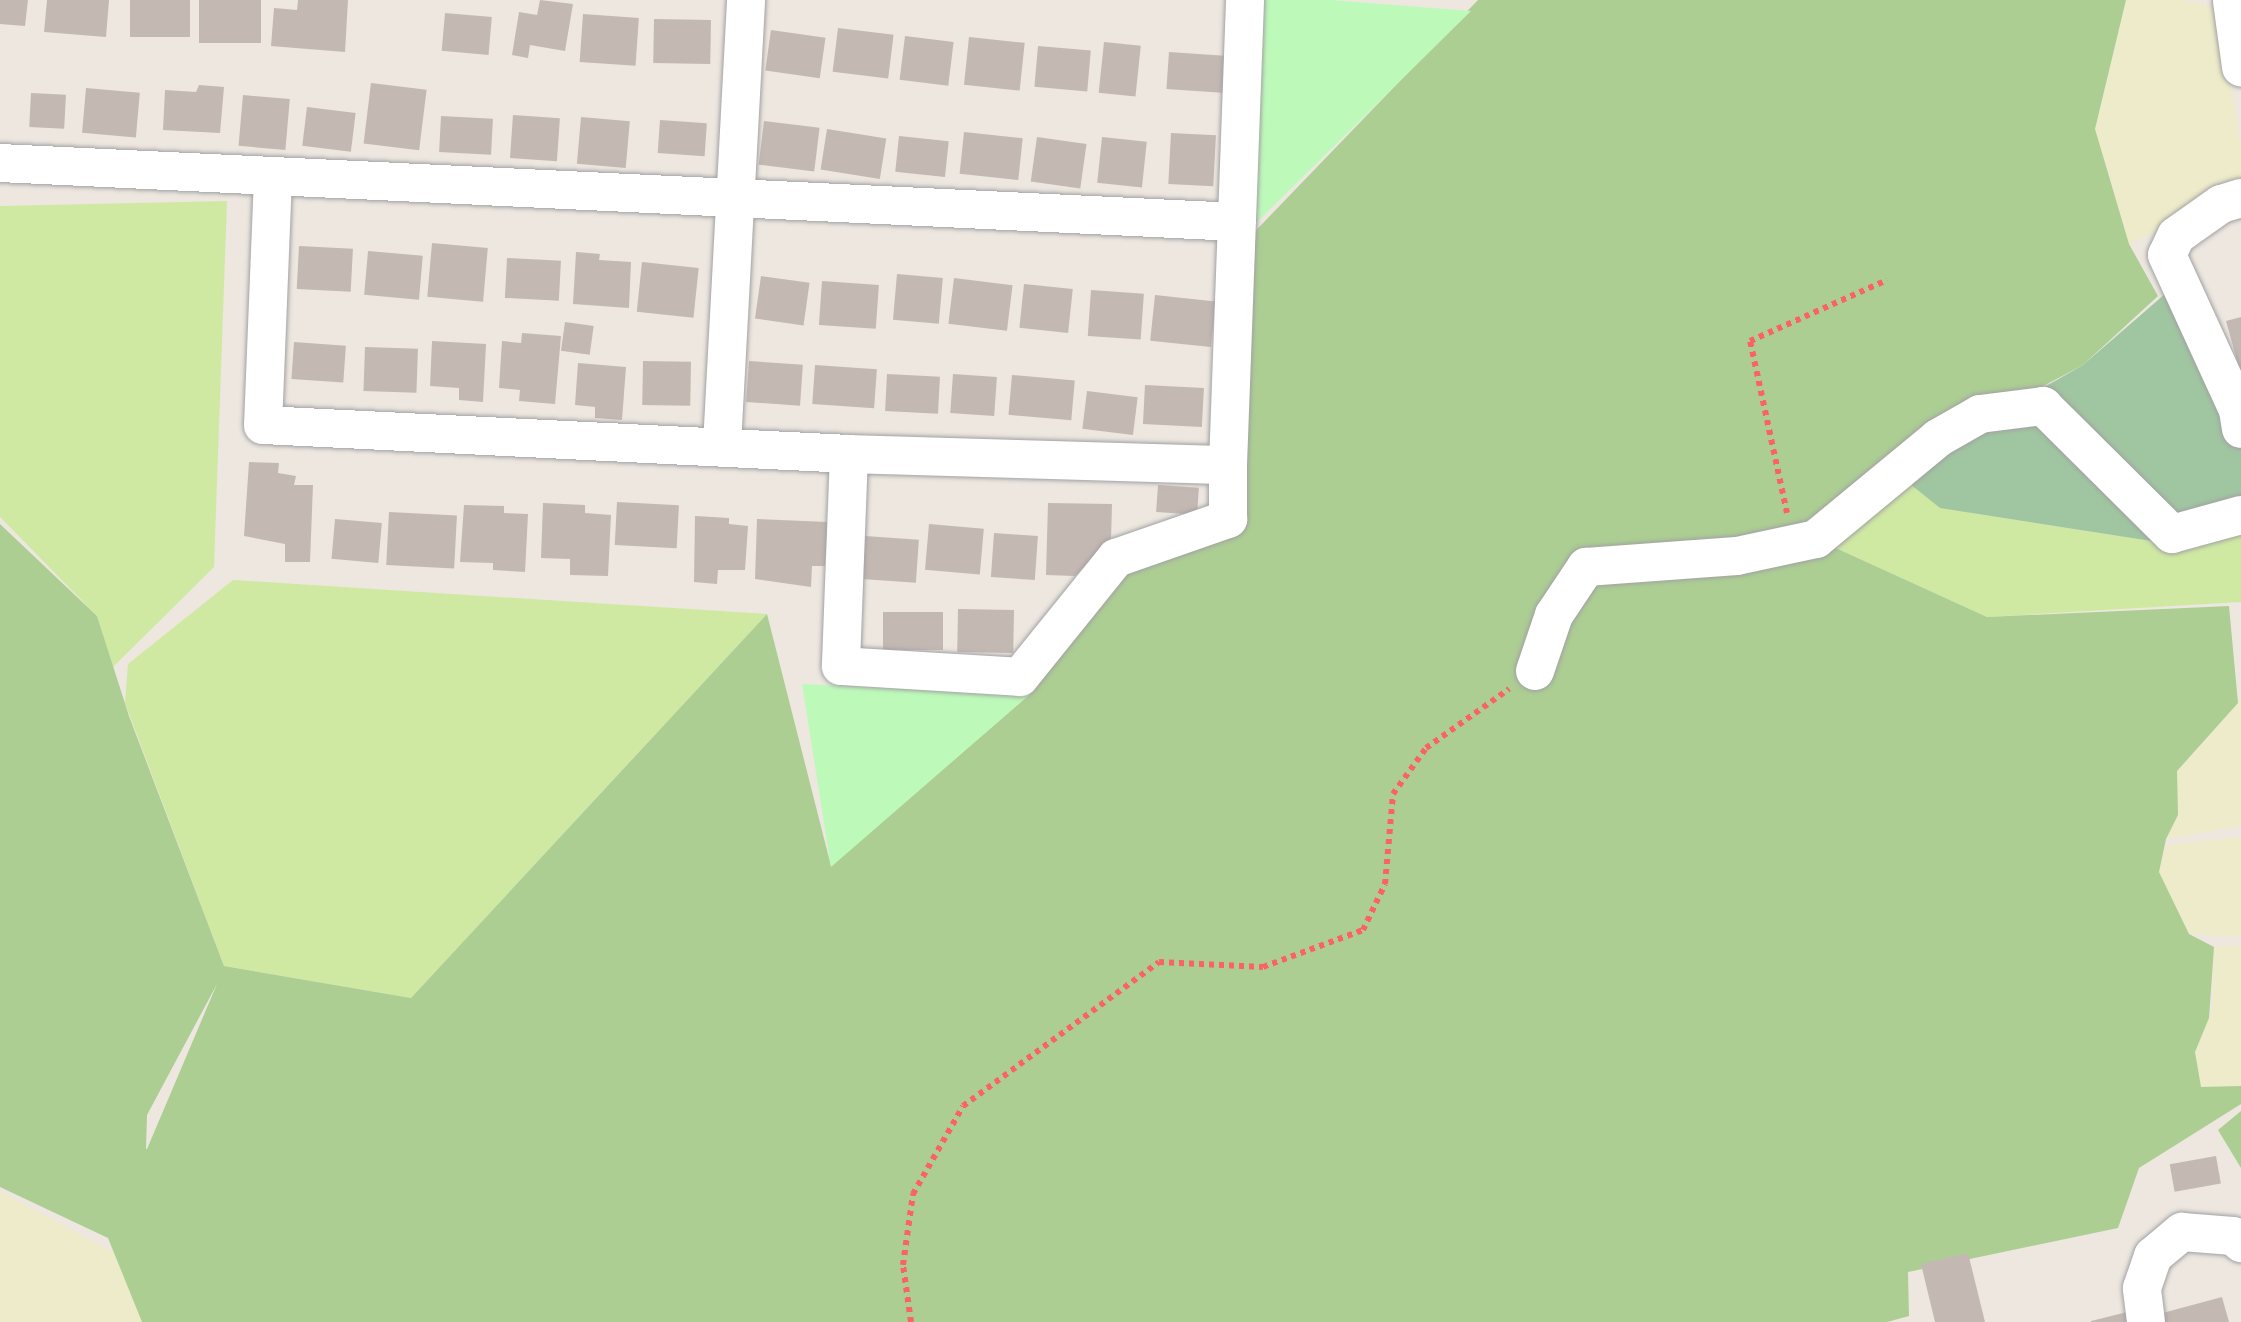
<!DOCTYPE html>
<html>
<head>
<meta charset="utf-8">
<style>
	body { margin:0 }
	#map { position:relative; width:2241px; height:1322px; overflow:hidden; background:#ede7e0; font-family:Helvetica,sans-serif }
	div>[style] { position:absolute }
	.farmland>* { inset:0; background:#edebca }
	.grass>* { inset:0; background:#cfe9a3 }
	.forest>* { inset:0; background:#acce93 }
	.cemetery>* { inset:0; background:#a0c6a1 }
	.park>* { inset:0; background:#bdfaba }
	.building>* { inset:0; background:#c4b8b3; transform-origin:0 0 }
	.path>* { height:6px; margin-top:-3px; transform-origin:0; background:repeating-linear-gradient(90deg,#fc6165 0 5px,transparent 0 10px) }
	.roads { filter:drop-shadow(0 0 2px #a2a2a2) drop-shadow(0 0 2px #a2a2a2) }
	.minor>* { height:38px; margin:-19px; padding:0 19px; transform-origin:19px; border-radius:19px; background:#fff }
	span { translate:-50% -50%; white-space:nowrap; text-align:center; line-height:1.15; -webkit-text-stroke:8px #fff; paint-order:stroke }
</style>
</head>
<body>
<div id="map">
	<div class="farmland">
		<div style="clip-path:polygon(2126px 0,2180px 0,2218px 7px,2241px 147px,2241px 195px,2129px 244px,2095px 129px)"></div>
		<div style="clip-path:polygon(2241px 700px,2241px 826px,2166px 839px,2178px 815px,2177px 771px)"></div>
		<div style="clip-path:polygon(2241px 837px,2241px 937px,2189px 934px,2166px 897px,2159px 872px,2166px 845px)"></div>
		<div style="clip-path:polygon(2241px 945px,2241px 1086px,2201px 1087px,2195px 1052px,2212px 1011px,2214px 947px)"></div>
		<div style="clip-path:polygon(0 1191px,114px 1253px,151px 1322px,0 1322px)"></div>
	</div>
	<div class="grass">
		<div style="clip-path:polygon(227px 201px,214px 567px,113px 667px,97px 616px,0 517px,0 206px)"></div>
		<div style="clip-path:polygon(1908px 482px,1972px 513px,2170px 544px,2241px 517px,2241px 602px,1987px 617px,1827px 544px)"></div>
		<div style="clip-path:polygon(233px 580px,767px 614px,411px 998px,224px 966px,125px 703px,128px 664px)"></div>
	</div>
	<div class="forest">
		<div style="clip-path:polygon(evenodd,1478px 0,2126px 0,2095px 129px,2129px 244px,2158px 296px,2083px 365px,1926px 448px,1816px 539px,1987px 617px,2229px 606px,2238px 703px,2177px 771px,2178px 815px,2166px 839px,2159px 872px,2189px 934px,2214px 947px,2209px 1018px,2195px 1052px,2201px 1087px,2241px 1086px,2241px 1104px,2139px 1168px,2118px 1228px,1908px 1272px,1909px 1316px,1887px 1322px,142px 1322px,108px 1238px,0 1187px,0 524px,97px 616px,129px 716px,224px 966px,411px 998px,767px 614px,831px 866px,1029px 695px,1123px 556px,1232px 527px,1236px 251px,1478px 0,217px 984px,147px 1149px,146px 1149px,147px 1115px,217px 984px)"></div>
		<div style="clip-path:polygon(2241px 1111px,2241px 1168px,2218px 1130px)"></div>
	</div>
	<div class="cemetery">
		<div style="clip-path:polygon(2173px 287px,2241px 429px,2241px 516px,2151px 541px,1940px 508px,1895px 472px,2083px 365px)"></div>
	</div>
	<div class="park">
		<div style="clip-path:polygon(1246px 0,1331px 0,1471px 11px,1251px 228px)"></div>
		<div style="clip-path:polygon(802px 684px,1029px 695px,831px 867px)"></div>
	</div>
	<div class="building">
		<div style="clip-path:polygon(0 0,28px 0,25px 26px,0 24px)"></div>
		<div style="clip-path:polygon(47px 0,109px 0,106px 37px,44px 32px)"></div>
		<div style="left:130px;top:0;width:60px;height:37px"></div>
		<div style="left:199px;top:0;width:62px;height:43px"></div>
		<div style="clip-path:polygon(298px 0,348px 0,345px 52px,271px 46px,274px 8px,297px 10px)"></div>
		<div style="clip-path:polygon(540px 0,573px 4px,565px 51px,530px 45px,528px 58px,512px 55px,519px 12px,537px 15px)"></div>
		<div style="left:445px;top:13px;width:47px;height:38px;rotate:5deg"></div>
		<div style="left:583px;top:14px;width:56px;height:48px;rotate:4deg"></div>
		<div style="left:654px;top:19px;width:57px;height:44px;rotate:1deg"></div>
		<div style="left:838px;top:28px;width:56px;height:44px;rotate:7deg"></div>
		<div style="left:771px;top:30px;width:55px;height:41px;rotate:8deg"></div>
		<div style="left:905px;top:36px;width:49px;height:44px;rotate:7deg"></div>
		<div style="left:969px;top:37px;width:56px;height:48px;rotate:6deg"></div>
		<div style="left:1104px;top:42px;width:37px;height:51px;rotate:6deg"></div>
		<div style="left:1038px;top:46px;width:53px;height:41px;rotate:5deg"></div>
		<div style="left:1169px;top:52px;width:59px;height:37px;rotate:4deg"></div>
		<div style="left:371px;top:83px;width:56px;height:61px;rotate:7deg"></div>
		<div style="clip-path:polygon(199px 85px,224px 87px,220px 133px,163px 130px,165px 90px,196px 92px)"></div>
		<div style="left:86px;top:88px;width:54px;height:45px;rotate:5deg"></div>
		<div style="left:31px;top:93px;width:35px;height:34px;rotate:3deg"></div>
		<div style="left:243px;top:95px;width:47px;height:51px;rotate:5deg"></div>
		<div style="left:307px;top:107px;width:49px;height:39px;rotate:7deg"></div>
		<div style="left:513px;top:115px;width:47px;height:43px;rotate:4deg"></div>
		<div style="left:441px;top:116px;width:52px;height:36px;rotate:3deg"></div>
		<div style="left:581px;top:117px;width:49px;height:47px;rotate:5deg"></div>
		<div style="left:660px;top:120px;width:47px;height:33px;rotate:4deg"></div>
		<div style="left:764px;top:121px;width:56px;height:44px;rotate:7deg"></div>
		<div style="left:827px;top:129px;width:60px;height:41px;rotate:9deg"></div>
		<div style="left:964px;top:132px;width:59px;height:42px;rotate:6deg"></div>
		<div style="left:1171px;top:133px;width:45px;height:51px;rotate:3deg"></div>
		<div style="left:899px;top:136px;width:50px;height:36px;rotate:6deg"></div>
		<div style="left:1037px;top:137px;width:50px;height:45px;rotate:8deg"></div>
		<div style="left:1102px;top:137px;width:45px;height:46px;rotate:6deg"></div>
		<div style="left:432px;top:243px;width:56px;height:54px;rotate:5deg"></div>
		<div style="left:299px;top:246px;width:54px;height:43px;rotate:3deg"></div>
		<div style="left:368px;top:251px;width:55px;height:44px;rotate:5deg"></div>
		<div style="clip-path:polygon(576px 252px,600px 254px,599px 260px,631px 262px,629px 308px,573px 304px)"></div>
		<div style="left:507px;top:258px;width:54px;height:40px;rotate:3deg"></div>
		<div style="left:642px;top:262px;width:57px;height:50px;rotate:6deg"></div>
		<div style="left:897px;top:274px;width:46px;height:46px;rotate:5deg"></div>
		<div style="left:761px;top:276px;width:49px;height:43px;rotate:8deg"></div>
		<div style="left:954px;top:278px;width:59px;height:46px;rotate:7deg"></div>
		<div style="left:822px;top:281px;width:57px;height:44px;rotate:4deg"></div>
		<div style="left:1024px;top:284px;width:49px;height:44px;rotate:6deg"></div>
		<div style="left:1091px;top:290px;width:53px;height:46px;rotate:4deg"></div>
		<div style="left:1155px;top:295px;width:61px;height:46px;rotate:6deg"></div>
		<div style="clip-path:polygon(2241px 317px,2241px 371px,2240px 371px,2226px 321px)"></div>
		<div style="left:565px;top:322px;width:29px;height:29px;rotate:8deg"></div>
		<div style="clip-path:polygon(522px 333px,561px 336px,555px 404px,519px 401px,520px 390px,499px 388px,502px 341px,521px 343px)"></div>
		<div style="clip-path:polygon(432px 341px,486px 344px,483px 402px,459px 400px,459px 388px,430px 386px)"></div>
		<div style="left:294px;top:342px;width:52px;height:37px;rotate:4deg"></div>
		<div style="left:365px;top:347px;width:53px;height:44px;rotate:2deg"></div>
		<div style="left:643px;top:361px;width:48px;height:44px;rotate:1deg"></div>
		<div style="left:749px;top:361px;width:54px;height:41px;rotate:4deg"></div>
		<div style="clip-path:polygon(578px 363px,626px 367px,622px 420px,595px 418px,595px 407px,575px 405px)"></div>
		<div style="left:815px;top:365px;width:62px;height:39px;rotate:4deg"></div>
		<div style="left:887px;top:374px;width:53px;height:37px;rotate:3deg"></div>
		<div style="left:953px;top:374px;width:44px;height:39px;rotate:4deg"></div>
		<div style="left:1012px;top:375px;width:63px;height:40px;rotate:5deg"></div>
		<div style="left:1145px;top:385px;width:59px;height:39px;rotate:3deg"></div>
		<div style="left:1087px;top:391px;width:51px;height:38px;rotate:7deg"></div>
		<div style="clip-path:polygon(249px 462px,279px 463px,278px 473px,296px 476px,294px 485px,313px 485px,310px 562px,285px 562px,285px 544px,244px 536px)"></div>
		<div style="left:1158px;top:485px;width:41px;height:27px;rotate:4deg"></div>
		<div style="left:617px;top:502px;width:62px;height:43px;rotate:3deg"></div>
		<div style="clip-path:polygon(543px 503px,585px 505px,585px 513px,611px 515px,608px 576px,570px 575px,570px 559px,541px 558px)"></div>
		<div style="clip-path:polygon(1048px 503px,1112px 504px,1111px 540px,1075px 576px,1046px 575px)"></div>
		<div style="clip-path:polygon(464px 505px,504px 506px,504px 513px,528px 514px,525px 572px,493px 570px,493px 563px,460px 562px)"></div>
		<div style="left:389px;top:512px;width:68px;height:53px;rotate:3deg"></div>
		<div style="clip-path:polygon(695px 516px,729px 518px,729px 524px,748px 526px,745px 570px,718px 570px,717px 584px,694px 582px)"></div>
		<div style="left:335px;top:519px;width:47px;height:40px;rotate:5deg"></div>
		<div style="clip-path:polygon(757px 519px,828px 522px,825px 566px,812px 566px,811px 587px,755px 579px)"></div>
		<div style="left:929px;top:524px;width:55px;height:46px;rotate:5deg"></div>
		<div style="left:994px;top:533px;width:44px;height:44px;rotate:4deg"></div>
		<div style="left:865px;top:536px;width:54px;height:43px;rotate:4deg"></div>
		<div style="left:958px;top:609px;width:56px;height:43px;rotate:1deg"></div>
		<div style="left:883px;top:612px;width:60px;height:38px"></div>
		<div style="left:2216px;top:1156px;width:28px;height:47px;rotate:80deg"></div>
		<div style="clip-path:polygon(1968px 1253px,1985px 1322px,1935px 1322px,1921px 1264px)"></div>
		<div style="clip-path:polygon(2222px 1297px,2229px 1322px,2161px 1322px,2159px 1314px)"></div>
		<div style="clip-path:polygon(2131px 1311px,2133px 1322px,2091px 1322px,2091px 1321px)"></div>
	</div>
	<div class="path">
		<div style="left:1787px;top:513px;width:176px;rotate:-102.1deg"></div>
		<div style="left:1750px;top:341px;width:150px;rotate:-24deg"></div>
		<div style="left:911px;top:1322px;width:58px;rotate:-98deg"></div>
		<div style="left:903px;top:1265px;width:72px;rotate:-82deg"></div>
		<div style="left:913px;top:1194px;width:101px;rotate:-60.4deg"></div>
		<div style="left:963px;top:1106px;width:243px;rotate:-36.3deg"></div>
		<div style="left:1159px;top:962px;width:104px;rotate:2.8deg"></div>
		<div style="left:1263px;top:967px;width:107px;rotate:-20.3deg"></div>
		<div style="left:1363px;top:930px;width:51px;rotate:-64.4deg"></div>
		<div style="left:1385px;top:884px;width:90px;rotate:-84.9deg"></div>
		<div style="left:1393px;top:794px;width:57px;rotate:-54.3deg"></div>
		<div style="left:1426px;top:748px;width:102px;rotate:-35.4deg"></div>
	</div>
	<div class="roads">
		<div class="minor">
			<div style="left:2232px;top:1px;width:67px;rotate:82.2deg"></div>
			<div style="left:0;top:163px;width:1238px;rotate:2.73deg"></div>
			<div style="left:273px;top:177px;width:248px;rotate:92.3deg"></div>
			<div style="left:263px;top:425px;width:587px;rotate:2.83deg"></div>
			<div style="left:849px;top:454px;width:379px;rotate:1.7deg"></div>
			<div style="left:1228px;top:465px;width:465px;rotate:-87.9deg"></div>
			<div style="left:2241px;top:198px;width:21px;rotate:163deg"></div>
			<div style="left:2221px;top:204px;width:55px;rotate:144.6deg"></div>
			<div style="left:2176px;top:236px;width:21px;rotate:115deg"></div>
			<div style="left:2167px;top:255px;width:170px;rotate:65.4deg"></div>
			<div style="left:2238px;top:410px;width:19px;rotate:81deg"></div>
			<div style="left:722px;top:445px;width:446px;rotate:-86.9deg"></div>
			<div style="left:849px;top:454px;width:212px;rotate:92.2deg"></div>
			<div style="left:841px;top:666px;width:179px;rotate:3.5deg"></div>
			<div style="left:1020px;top:677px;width:153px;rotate:-51.1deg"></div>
			<div style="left:1116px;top:558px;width:119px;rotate:-19.2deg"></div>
			<div style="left:1228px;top:519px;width:54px;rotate:-90deg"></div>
			<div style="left:1535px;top:671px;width:59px;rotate:-71.3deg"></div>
			<div style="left:1554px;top:615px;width:58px;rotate:-56.3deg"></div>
			<div style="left:1586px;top:567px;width:151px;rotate:-4.2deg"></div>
			<div style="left:1737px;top:556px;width:81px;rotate:-12.1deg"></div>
			<div style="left:1816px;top:539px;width:158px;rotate:-39.6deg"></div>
			<div style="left:1938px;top:438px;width:48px;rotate:-29.7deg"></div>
			<div style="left:1980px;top:414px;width:64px;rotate:-7.2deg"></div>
			<div style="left:2043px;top:406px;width:182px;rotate:44.8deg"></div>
			<div style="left:2172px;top:534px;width:72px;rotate:-15.4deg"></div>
			<div style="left:2146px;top:1322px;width:34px;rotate:-97deg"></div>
			<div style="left:2142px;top:1288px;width:34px;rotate:-71deg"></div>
			<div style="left:2153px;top:1256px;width:38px;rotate:-40deg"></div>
			<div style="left:2182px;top:1232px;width:51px;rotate:4.5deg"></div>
			<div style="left:2233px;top:1236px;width:11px;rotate:41deg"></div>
		</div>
	</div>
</div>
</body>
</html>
